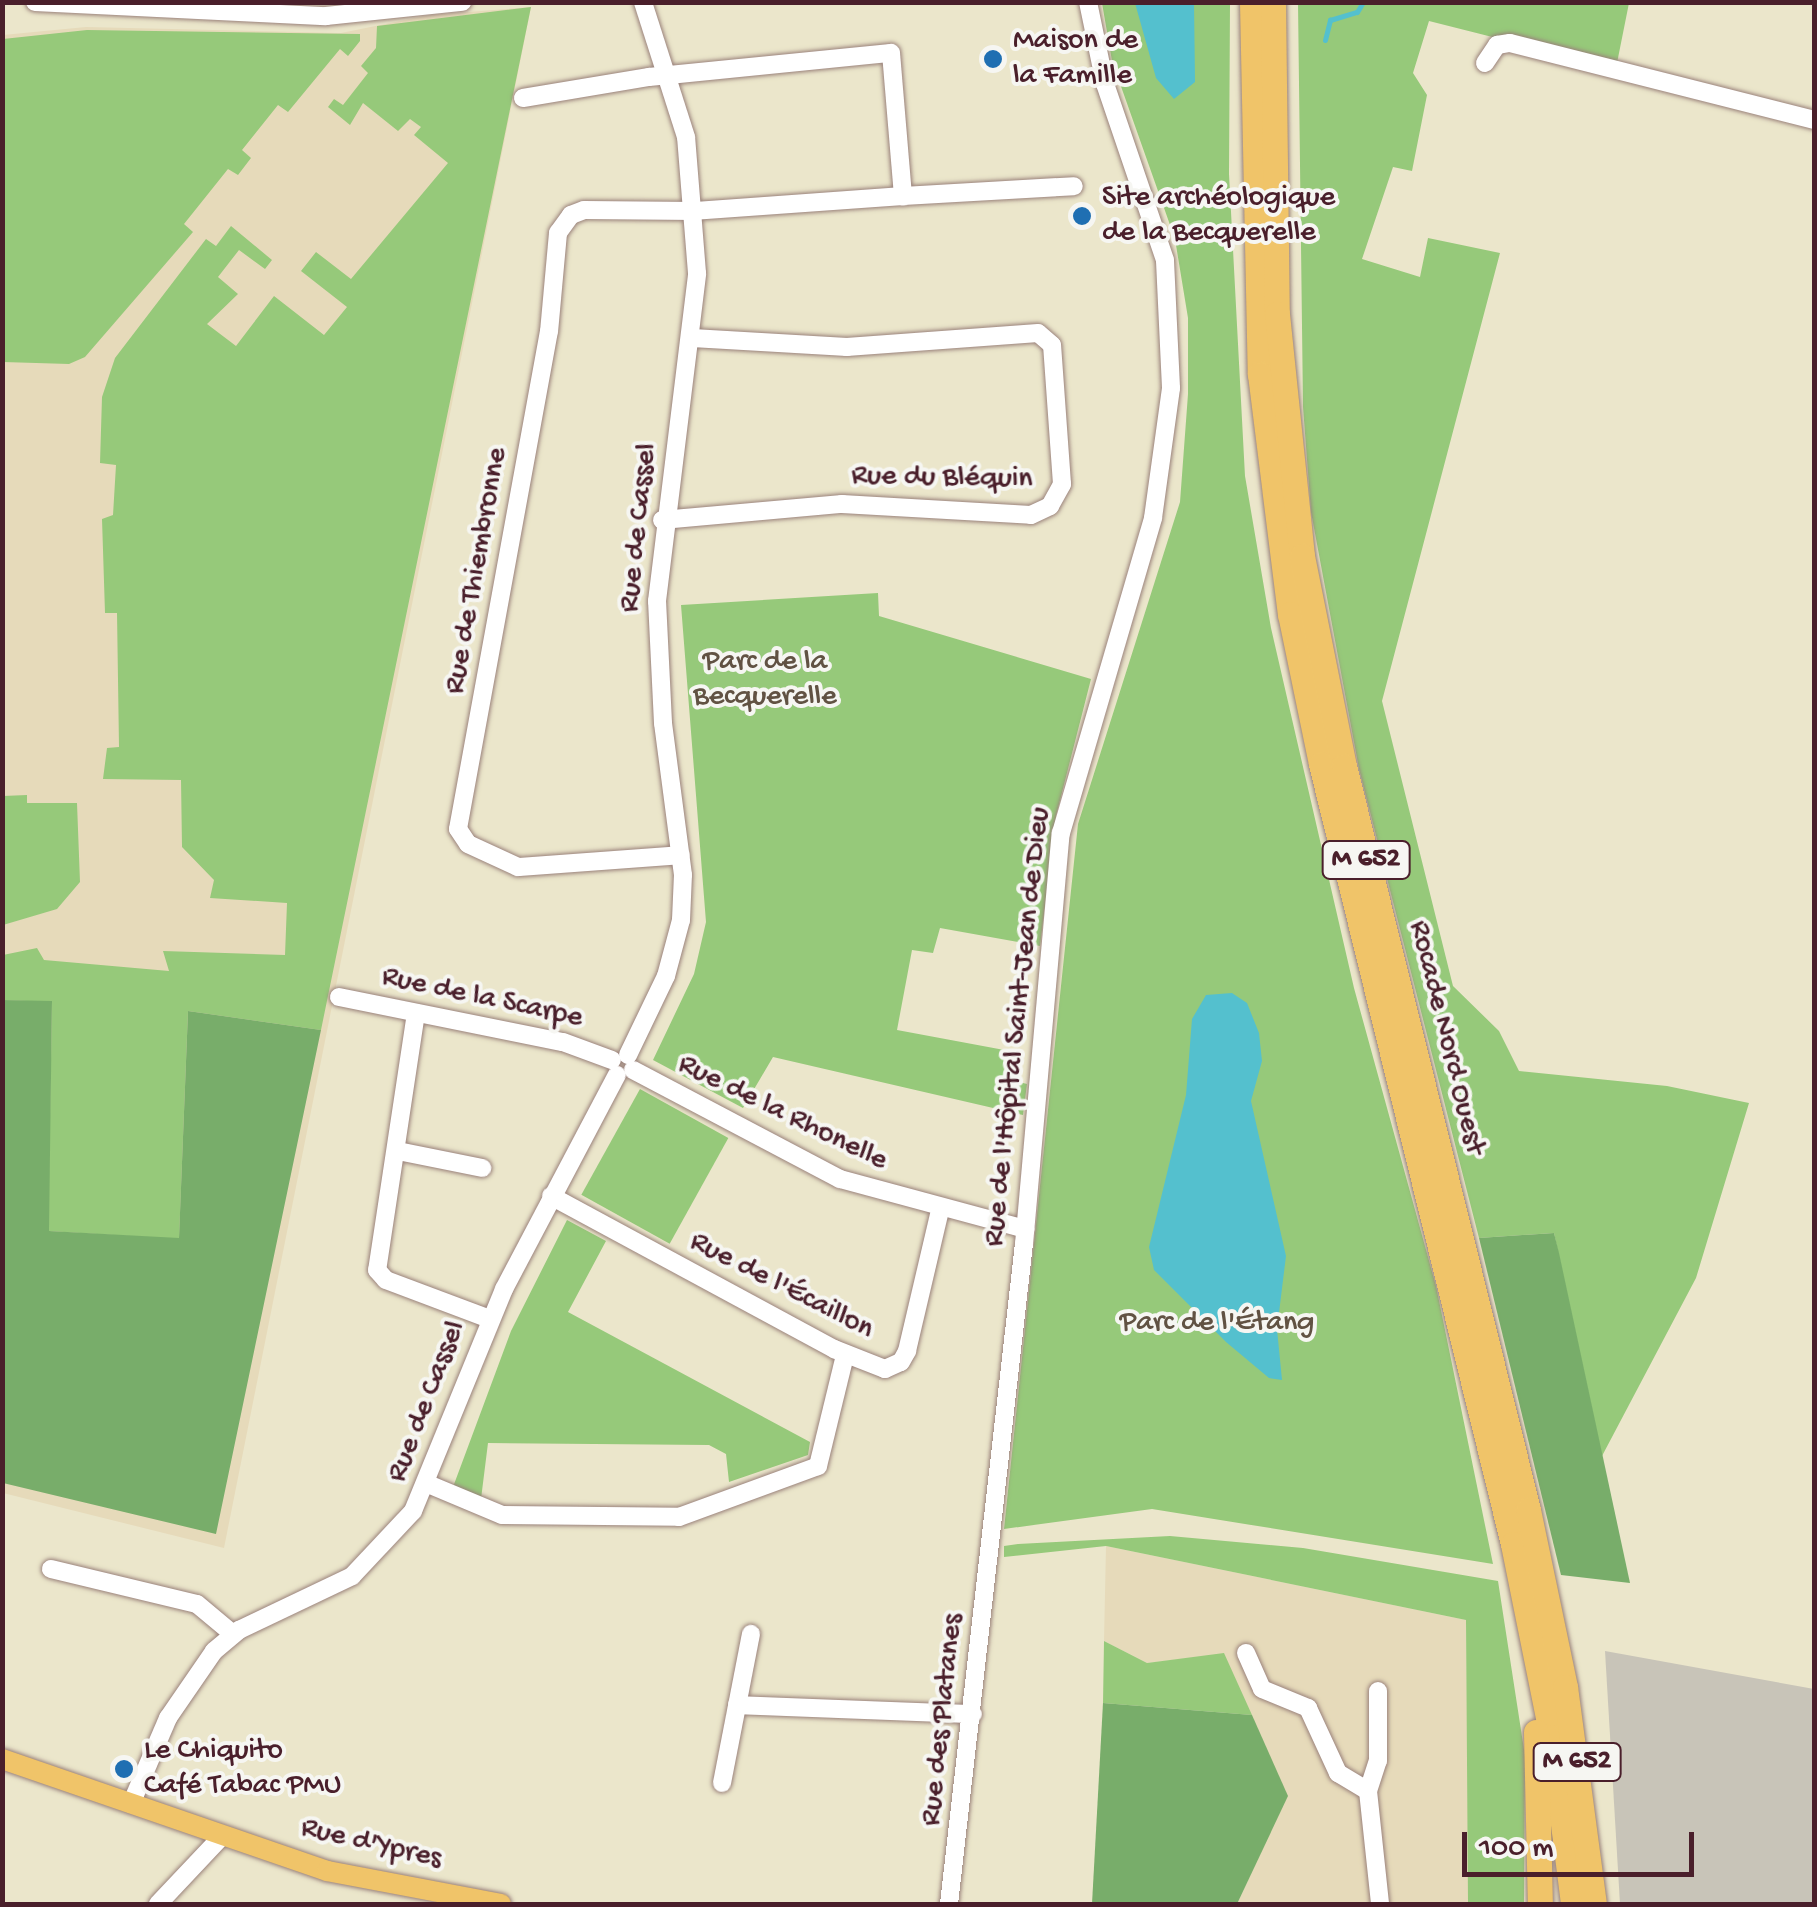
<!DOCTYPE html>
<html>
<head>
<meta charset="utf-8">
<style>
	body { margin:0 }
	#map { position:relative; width:1817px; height:1907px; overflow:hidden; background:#ebe6cb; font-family:"Gochi Hand",sans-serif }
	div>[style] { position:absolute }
	.built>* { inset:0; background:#e6daba }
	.industrial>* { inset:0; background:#c8c4b8 }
	.green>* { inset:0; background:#96c97a; transform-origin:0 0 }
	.forest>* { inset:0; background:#78ad6a }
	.water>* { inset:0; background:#54c0ce }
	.stream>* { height:5px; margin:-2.5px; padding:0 2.5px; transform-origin:2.5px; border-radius:2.5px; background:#54c0ce }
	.roads { filter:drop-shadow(0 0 2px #9a827b) drop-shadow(0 0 2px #9a827b) }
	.minor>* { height:18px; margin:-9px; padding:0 9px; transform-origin:9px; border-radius:9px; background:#fff }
	.major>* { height:20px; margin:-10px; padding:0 10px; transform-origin:10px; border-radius:10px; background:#f0c469 }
	.highway>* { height:25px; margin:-12.5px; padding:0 12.5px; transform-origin:12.5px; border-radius:12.5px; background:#f0c469 }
	.dots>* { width:28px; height:28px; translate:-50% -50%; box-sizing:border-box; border:5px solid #f6f6f2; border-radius:50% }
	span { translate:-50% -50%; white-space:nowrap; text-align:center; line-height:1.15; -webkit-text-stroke:8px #f6f6f2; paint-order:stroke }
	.shield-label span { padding:2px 8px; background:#f6f6f2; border:2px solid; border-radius:8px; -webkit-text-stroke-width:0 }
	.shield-label { font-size:28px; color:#4a1f2b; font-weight:700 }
	.poi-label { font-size:30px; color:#4a1f2b }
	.left { translate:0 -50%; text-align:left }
	.street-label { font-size:30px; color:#4a1f2b }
	.park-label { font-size:30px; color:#615243 }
	.frame { position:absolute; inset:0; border:5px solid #4a1f2b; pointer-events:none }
	.scale { position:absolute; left:1462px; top:1832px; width:232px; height:45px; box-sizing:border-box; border:5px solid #4a1f2b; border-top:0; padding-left:12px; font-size:30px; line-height:35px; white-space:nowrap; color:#4a1f2b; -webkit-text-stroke:8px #f6f6f2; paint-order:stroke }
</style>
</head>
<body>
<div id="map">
	<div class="built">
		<div style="clip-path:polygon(531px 7px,224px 1548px,3px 1493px,3px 35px,86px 27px,341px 33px,430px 15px)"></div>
		<div style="clip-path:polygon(1106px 1546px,1466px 1620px,1469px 1904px,1237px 1904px,1287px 1796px,1224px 1654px,1147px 1663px,1104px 1641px)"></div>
	</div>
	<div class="industrial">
		<div style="clip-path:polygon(1605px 1651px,1814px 1689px,1814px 1904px,1620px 1904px)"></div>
	</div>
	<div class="green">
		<div style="clip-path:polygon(1102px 3px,1230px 3px,1229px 174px,1245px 476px,1271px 628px,1354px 988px,1436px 1286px,1493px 1564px,1152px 1509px,1004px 1529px,1078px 824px,1180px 502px,1188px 394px,1188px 318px,1175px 239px,1112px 61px)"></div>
		<div style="clip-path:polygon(1298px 3px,1629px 3px,1616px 68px,1429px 21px,1413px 73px,1427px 95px,1412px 171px,1393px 167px,1362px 259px,1420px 277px,1428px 238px,1500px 253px,1382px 701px,1453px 986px,1499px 1031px,1519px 1071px,1667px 1086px,1749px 1103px,1696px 1278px,1602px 1456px,1554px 1233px,1479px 1238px,1359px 769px,1311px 512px,1303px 407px)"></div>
		<div style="clip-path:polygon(531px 7px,321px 1030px,188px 1011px,179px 1239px,48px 1231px,52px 1002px,3px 1000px,3px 955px,37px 948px,44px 960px,169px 971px,163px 951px,285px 955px,287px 903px,210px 898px,214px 880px,182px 847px,181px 780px,103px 779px,107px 748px,119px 747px,117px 613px,105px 613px,102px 519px,113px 515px,116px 465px,100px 463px,102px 397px,115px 358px,206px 239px,216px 246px,231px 226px,272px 260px,265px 269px,239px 250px,218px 277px,238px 294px,207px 324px,236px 346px,274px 296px,324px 335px,347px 307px,301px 271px,316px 252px,351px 279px,448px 163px,414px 135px,421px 127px,410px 119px,398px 131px,363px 103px,350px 125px,328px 107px,334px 99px,343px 105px,368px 73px,361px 66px,376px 48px,377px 26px)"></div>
		<div style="clip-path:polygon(87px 30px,360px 34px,360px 41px,348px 56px,340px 49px,288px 112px,278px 105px,242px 150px,251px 158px,238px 175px,228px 169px,184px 224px,193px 232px,85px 357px,69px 364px,3px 362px,3px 39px)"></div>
		<div style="clip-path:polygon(878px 593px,879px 616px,1091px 679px,1056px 816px,1040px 946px,940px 928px,933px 953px,912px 950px,897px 1030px,1015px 1052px,1011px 1080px,1027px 1084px,1023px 1115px,773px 1057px,743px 1108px,653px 1060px,694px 974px,706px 922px,681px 605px)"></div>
		<div style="clip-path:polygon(27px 795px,27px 803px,77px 803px,80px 882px,57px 909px,3px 925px,3px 796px)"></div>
		<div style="left:640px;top:1089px;width:101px;height:121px;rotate:29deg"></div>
		<div style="clip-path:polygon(567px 1220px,606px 1241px,568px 1312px,810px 1442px,808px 1455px,729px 1482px,726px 1454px,709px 1445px,488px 1443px,481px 1499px,453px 1487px,511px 1331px)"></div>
		<div style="clip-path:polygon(1170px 1536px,1303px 1548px,1498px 1581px,1525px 1756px,1524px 1904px,1468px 1904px,1466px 1620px,1106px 1546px,1004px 1557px,1004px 1546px,1018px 1544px)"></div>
		<div style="clip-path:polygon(1104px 1641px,1147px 1663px,1224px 1653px,1252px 1715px,1103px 1703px)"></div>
	</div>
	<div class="forest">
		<div style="clip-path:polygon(3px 1000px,52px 1001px,49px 1231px,179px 1238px,188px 1011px,321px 1030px,216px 1534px,3px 1483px)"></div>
		<div style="clip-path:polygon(1554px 1233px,1559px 1253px,1630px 1583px,1561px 1575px,1479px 1238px)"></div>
		<div style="clip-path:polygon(1103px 1703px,1252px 1715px,1288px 1796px,1237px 1904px,1092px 1904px)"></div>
	</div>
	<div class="water">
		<div style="clip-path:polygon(1135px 3px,1194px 3px,1195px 82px,1174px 99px,1156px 78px)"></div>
		<div style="clip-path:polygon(1232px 993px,1247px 1003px,1259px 1033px,1262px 1061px,1251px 1101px,1286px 1256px,1277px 1329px,1282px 1380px,1269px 1378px,1226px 1342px,1154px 1270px,1149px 1247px,1186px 1095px,1192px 1019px,1206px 995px)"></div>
	</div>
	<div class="stream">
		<div style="left:1325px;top:40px;width:21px;rotate:-76deg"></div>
		<div style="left:1330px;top:20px;width:28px;rotate:-17deg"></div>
		<div style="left:1357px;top:12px;width:12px;rotate:-59deg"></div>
	</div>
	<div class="roads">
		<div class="minor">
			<div style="left:35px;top:2px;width:291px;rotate:2.8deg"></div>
			<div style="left:326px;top:16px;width:137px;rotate:-5.9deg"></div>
			<div style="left:1485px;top:63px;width:22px;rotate:-56deg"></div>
			<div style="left:1497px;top:45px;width:13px;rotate:-9deg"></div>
			<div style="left:1510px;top:43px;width:314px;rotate:14.2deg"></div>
			<div style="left:523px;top:98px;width:128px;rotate:-9.5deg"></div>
			<div style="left:649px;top:77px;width:243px;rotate:-5.7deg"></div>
			<div style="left:891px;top:53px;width:144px;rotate:85.2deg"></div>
			<div style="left:903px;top:196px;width:208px;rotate:175.9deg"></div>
			<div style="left:696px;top:211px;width:112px;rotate:-179.5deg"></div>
			<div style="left:584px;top:210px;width:14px;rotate:159deg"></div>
			<div style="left:571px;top:215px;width:22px;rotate:126deg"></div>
			<div style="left:558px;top:233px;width:98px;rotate:95.2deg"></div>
			<div style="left:549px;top:331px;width:506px;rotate:100.36deg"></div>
			<div style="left:458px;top:829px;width:18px;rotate:56deg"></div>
			<div style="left:468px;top:844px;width:55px;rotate:24.7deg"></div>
			<div style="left:518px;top:867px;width:163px;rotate:-4.2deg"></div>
			<div style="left:903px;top:196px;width:171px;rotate:-3.3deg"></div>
			<div style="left:662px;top:520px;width:181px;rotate:-5.1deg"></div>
			<div style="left:842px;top:504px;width:189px;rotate:3.3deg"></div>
			<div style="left:1031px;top:515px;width:21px;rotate:-25deg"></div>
			<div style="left:1050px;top:506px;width:25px;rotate:-61deg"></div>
			<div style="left:1062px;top:484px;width:139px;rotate:-94.1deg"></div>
			<div style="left:1052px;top:345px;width:18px;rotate:-139deg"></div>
			<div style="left:1038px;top:333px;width:192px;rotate:175.8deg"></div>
			<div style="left:847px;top:347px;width:155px;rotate:-176.7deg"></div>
			<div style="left:339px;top:997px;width:228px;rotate:11.4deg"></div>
			<div style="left:563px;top:1042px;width:52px;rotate:20.2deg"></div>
			<div style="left:416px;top:1013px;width:260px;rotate:98.6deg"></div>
			<div style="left:377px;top:1270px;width:13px;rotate:48deg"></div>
			<div style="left:386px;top:1280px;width:111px;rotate:20.6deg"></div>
			<div style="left:628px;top:1055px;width:88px;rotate:-64.3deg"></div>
			<div style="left:666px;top:976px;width:58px;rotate:-75deg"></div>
			<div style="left:681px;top:920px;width:45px;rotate:-87.5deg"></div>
			<div style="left:683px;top:875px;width:153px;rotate:-97.5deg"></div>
			<div style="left:663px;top:723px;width:122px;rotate:-92.8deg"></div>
			<div style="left:657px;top:601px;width:330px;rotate:-83deg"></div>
			<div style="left:697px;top:273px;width:136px;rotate:-94.6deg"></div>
			<div style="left:686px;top:137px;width:142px;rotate:-107.7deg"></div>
			<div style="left:633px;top:1070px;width:234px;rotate:27.8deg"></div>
			<div style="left:840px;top:1179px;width:192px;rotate:15.1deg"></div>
			<div style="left:398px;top:1151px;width:86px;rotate:11.4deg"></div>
			<div style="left:551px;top:1196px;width:322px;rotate:28.4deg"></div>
			<div style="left:834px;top:1349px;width:55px;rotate:21.4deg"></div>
			<div style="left:885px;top:1369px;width:17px;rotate:-24deg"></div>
			<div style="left:901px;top:1362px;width:13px;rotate:-61deg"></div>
			<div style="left:907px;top:1351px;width:145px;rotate:-76.8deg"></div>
			<div style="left:428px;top:1484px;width:80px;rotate:22.7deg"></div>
			<div style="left:502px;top:1515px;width:177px;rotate:0.6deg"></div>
			<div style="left:679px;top:1517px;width:148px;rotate:-20.1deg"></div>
			<div style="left:818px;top:1466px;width:114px;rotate:-76.3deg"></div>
			<div style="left:51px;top:1569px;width:150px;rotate:13.5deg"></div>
			<div style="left:197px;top:1604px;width:47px;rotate:39.8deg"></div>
			<div style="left:1246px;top:1653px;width:39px;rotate:66deg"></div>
			<div style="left:1262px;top:1689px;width:50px;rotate:22.4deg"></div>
			<div style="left:1308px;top:1708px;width:72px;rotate:65.2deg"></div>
			<div style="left:1338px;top:1773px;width:35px;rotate:31deg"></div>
			<div style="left:1368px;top:1791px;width:114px;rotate:83.9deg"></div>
			<div style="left:737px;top:1705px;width:236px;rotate:2.2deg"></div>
			<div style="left:722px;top:1783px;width:152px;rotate:-79deg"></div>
			<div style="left:1368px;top:1791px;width:32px;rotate:-72deg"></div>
			<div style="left:1378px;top:1761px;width:70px;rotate:-90deg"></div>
			<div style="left:131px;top:1804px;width:94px;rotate:-66.7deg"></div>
			<div style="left:168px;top:1718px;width:81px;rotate:-55.5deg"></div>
			<div style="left:214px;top:1651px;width:33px;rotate:-40deg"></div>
			<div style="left:239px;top:1630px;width:125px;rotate:-25.5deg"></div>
			<div style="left:352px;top:1576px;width:89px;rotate:-46.8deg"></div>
			<div style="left:413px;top:1511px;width:240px;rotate:-67.7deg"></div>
			<div style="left:504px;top:1289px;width:242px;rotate:-62.2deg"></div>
			<div style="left:158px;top:1904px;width:93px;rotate:-46.7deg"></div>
			<div style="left:949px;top:1904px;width:664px;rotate:-83.52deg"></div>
			<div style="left:1024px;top:1244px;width:413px;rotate:-84.9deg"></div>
			<div style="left:1061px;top:833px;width:328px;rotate:-73.7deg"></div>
			<div style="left:1153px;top:518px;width:131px;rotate:-82.1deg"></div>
			<div style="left:1171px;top:388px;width:128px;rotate:-92.7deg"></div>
			<div style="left:1165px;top:260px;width:186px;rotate:-108.8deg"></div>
			<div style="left:1105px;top:84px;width:84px;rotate:-101.7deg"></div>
		</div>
		<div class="major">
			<div style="left:2px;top:1759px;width:344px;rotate:19deg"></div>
			<div style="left:327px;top:1871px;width:177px;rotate:10.7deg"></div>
		</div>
		<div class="highway">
			<div style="left:1252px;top:2px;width:372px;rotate:88.8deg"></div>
			<div style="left:1260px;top:374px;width:242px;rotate:82.9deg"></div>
			<div style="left:1290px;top:614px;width:153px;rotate:78.3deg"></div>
			<div style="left:1321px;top:764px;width:803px;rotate:76.17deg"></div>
			<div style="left:1513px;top:1544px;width:197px;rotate:78.6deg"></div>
			<div style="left:1552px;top:1737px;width:168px;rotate:82.8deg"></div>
			<div style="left:1273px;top:2px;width:312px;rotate:89.3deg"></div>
			<div style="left:1277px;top:314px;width:243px;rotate:84.1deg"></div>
			<div style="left:1302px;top:556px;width:214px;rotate:78.7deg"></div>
			<div style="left:1344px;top:766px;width:766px;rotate:76.11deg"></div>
			<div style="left:1528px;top:1510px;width:181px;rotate:78.2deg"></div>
			<div style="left:1565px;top:1687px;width:219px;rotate:82.4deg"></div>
			<div style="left:1536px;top:1732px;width:172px;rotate:88.7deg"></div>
		</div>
	</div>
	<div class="dots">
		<div style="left:993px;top:59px;background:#1f6fb2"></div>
		<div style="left:1082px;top:216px;background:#1f6fb2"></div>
		<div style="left:124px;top:1769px;background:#1f6fb2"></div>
	</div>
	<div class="shield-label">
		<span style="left:1366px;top:860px">M 652</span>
		<span style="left:1577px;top:1762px">M 652</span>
	</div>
	<div class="poi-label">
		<span class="left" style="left:1013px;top:59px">Maison de<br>la Famille</span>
		<span class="left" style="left:1102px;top:216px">Site archéologique<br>de la Becquerelle</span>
		<span class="left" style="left:144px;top:1769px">Le Chiquito<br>Café Tabac PMU</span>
	</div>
	<div class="street-label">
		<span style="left:942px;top:479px;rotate:1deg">Rue du Bléquin</span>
		<span style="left:640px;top:528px;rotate:-84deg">Rue de Cassel</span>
		<span style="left:478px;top:571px;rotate:-80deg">Rue de Thiembronne</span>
		<span style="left:482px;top:999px;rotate:12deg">Rue de la Scarpe</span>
		<span style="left:1019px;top:1027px;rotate:-84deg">Rue de l'Hôpital Saint-Jean de Dieu</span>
		<span style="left:1445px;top:1038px;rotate:76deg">Rocade Nord Ouest</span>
		<span style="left:782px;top:1114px;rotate:26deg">Rue de la Rhonelle</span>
		<span style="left:781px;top:1287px;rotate:27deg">Rue de l'Écaillon</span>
		<span style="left:428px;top:1402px;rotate:-69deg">Rue de Cassel</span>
		<span style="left:944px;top:1720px;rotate:-84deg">Rue des Platanes</span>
		<span style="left:371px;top:1845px;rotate:13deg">Rue d'Ypres</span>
	</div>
	<div class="park-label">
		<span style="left:765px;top:680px">Parc de la<br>Becquerelle</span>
		<span style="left:1217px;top:1324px">Parc de l'Étang</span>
	</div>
	<div class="frame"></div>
	<div class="scale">100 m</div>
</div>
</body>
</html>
